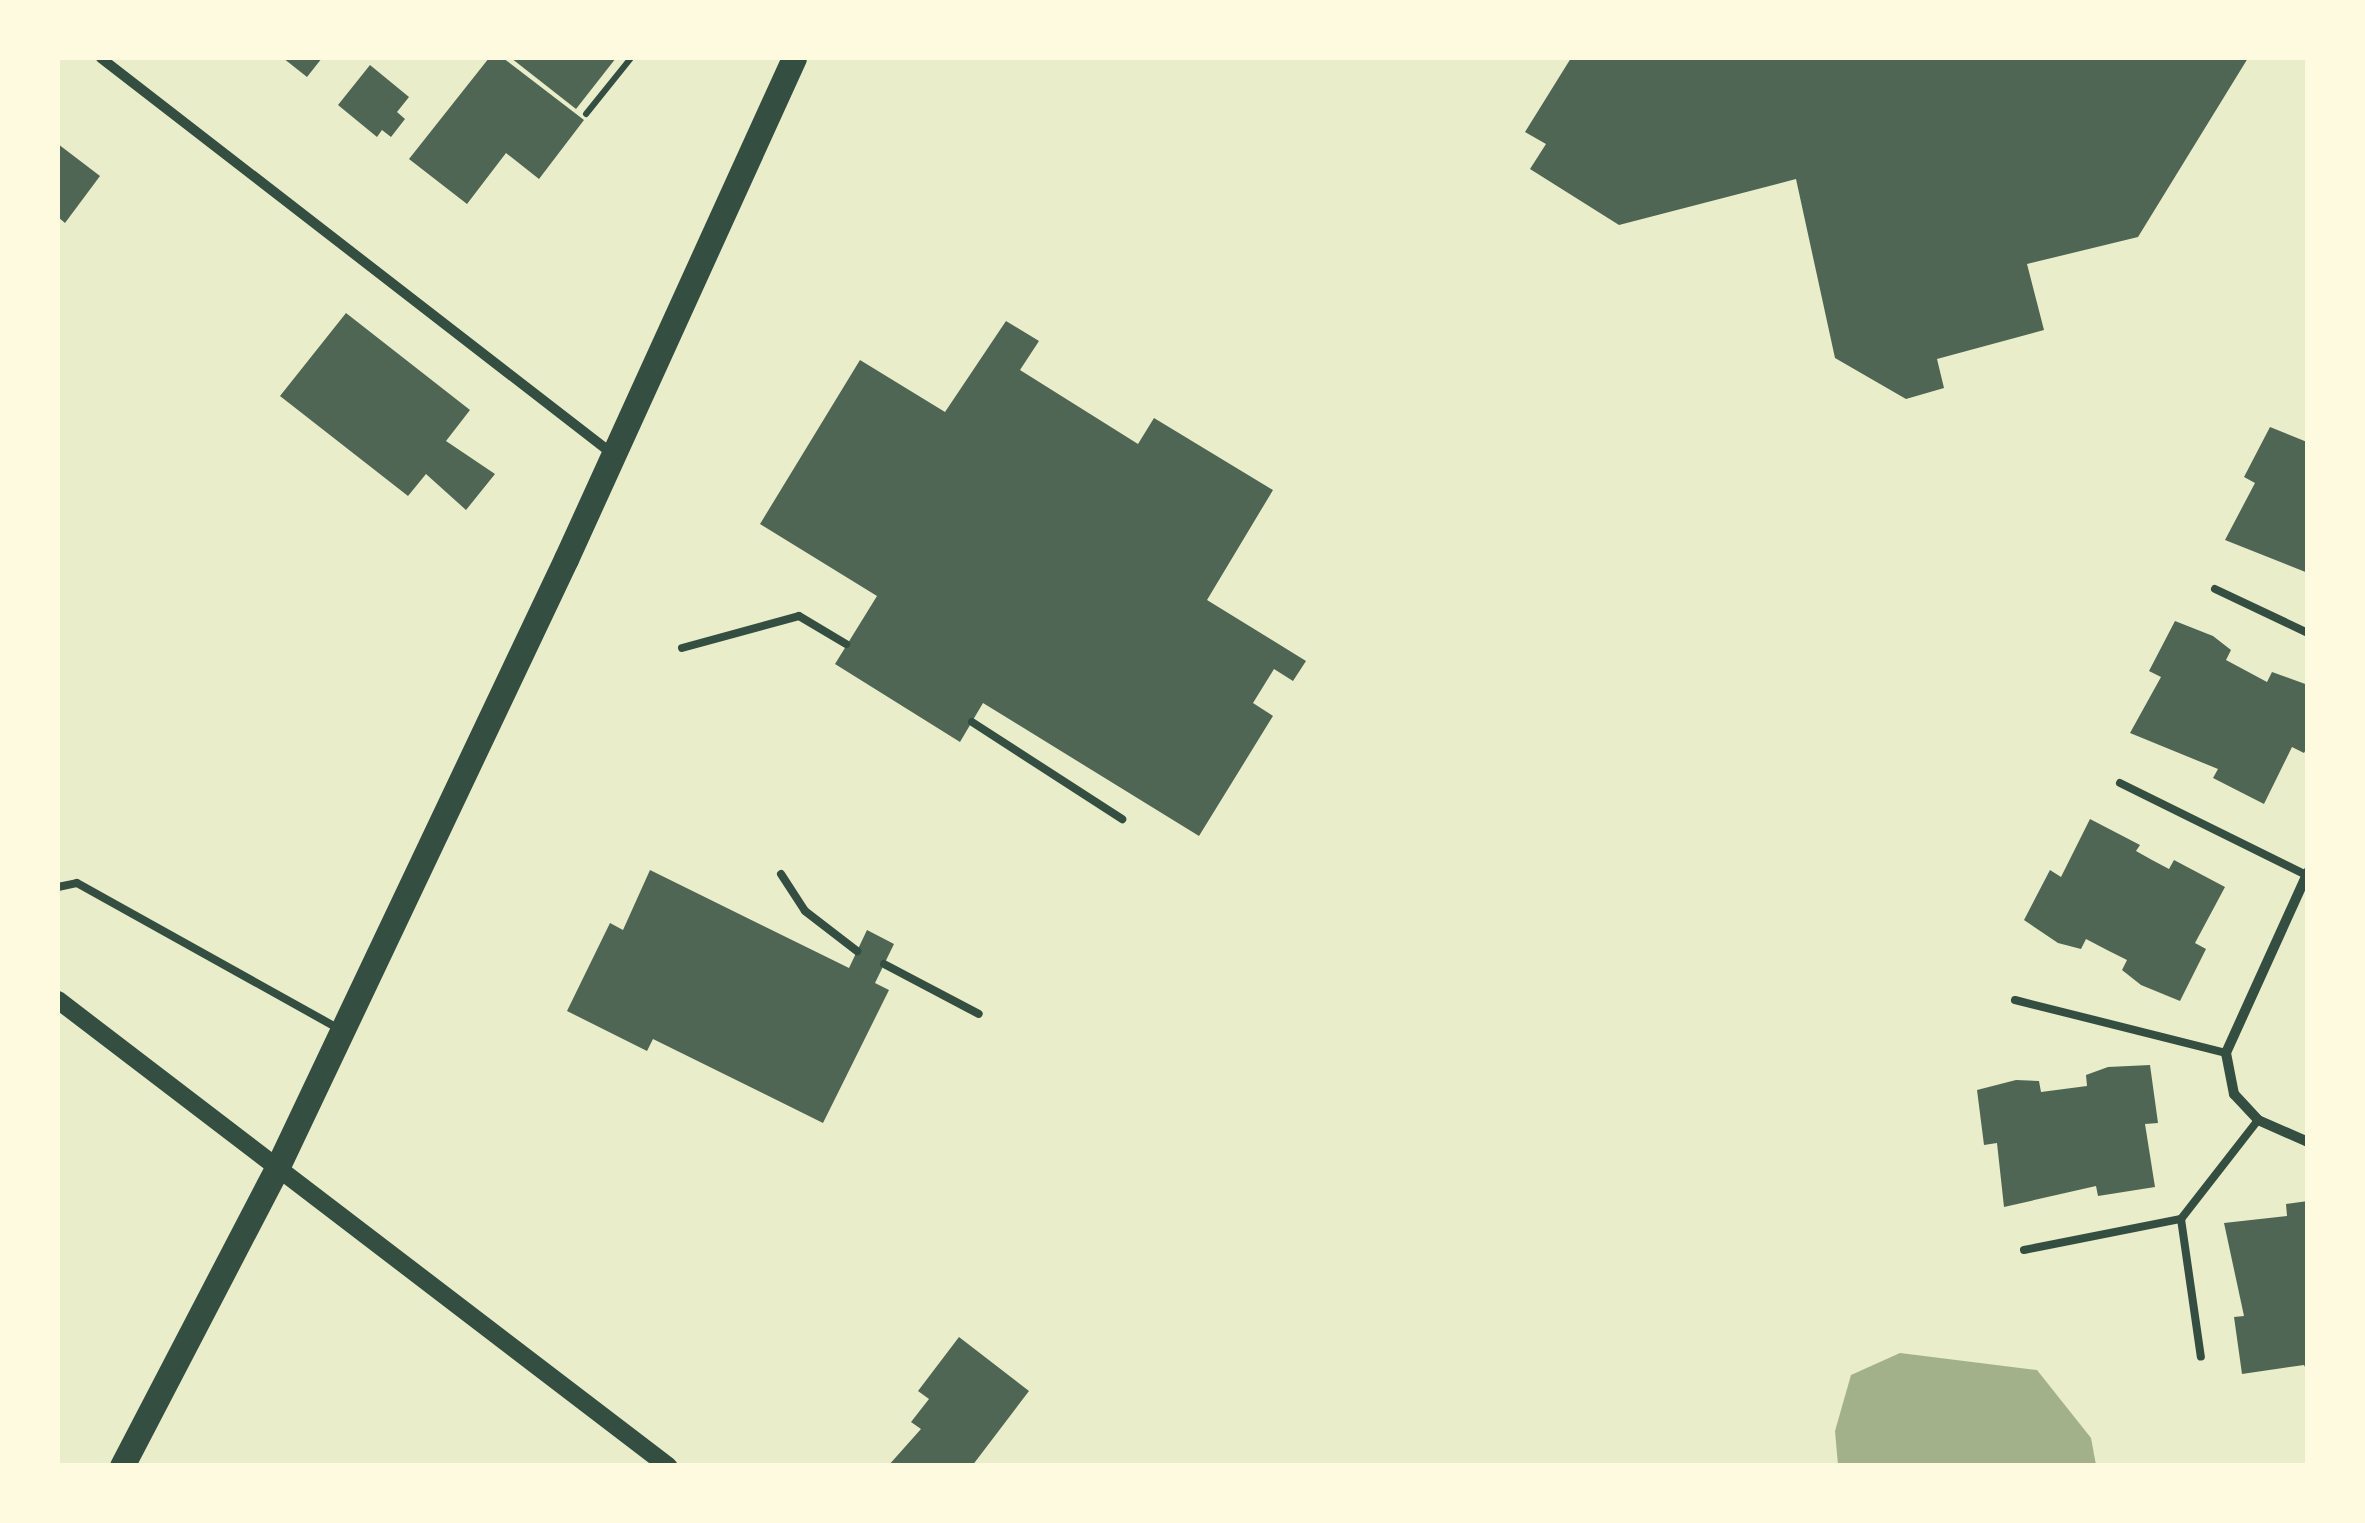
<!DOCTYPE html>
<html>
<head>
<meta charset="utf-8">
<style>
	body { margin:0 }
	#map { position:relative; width:2365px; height:1523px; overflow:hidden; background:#e9edc9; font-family:"DejaVu Sans",sans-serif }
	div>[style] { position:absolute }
	.water>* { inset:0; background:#a3b18a }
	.building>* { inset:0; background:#4f6655 }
	.path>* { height:6px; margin:-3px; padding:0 3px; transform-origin:3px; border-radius:3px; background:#344e41 }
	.service>* { height:8px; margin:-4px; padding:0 4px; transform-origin:4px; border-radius:4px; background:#344e41 }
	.minor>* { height:10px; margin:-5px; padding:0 5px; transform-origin:5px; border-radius:5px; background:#344e41 }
	.tertiary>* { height:18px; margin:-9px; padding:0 9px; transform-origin:9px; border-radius:9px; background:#344e41 }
	.primary>* { height:25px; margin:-12.5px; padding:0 12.5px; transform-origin:12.5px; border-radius:12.5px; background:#344e41 }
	span { translate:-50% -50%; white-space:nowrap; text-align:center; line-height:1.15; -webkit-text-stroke:8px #fefae0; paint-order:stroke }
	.frame { position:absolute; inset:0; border:60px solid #fefae0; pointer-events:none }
</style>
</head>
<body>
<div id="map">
	<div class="water">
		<div style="clip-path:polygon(1900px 1353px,2037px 1370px,2091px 1438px,2096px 1465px,1838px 1465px,1835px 1431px,1851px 1375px)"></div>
	</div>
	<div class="building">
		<div style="clip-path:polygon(273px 58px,322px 58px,307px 77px,283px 58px)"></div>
		<div style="clip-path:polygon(489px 58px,503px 58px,584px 120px,539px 179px,506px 153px,467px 204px,409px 159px)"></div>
		<div style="clip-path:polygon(511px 58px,616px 58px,576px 109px)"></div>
		<div style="clip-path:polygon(1571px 58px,2248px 58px,2138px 237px,2027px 264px,2044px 330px,1937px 359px,1944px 388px,1906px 399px,1835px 358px,1796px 179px,1619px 225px,1530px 169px,1546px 144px,1525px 132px)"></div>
		<div style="clip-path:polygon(370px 65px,409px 97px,397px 112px,405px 119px,391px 137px,382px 130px,377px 137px,338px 105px)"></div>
		<div style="clip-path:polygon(58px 144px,100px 176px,65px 223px,58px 217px)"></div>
		<div style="clip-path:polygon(346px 313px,470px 410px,446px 441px,495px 474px,466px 510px,426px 474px,408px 496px,280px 396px)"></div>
		<div style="clip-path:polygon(1006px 321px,1039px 341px,1020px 370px,1138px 444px,1154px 418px,1273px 490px,1207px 600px,1306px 661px,1293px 681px,1274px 669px,1253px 703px,1273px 716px,1199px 836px,983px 703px,960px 742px,835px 664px,877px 596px,760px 524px,860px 360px,945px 412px)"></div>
		<div style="clip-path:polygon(2270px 427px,2307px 442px,2308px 573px,2225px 540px,2255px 483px,2244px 477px)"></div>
		<div style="clip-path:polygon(2175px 621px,2213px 636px,2231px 650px,2226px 660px,2267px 682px,2272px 672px,2308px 685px,2308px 746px,2304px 753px,2292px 747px,2264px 804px,2213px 778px,2218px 769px,2130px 733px,2161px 677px,2149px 671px)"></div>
		<div style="clip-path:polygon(2090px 819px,2140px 845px,2136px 851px,2152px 860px,2169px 869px,2174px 860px,2225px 887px,2195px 943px,2206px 949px,2180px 1001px,2141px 985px,2122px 970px,2127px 960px,2107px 950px,2086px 939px,2081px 949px,2058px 943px,2024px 920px,2050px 870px,2061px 877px)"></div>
		<div style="clip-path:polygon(650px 870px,849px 968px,867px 930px,894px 944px,875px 983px,889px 990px,823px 1123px,653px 1039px,647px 1051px,567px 1011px,610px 923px,623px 930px)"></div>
		<div style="clip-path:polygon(2150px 1065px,2158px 1123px,2145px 1124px,2155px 1187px,2098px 1196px,2096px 1186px,2004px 1207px,1997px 1143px,1984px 1145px,1977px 1090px,2016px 1080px,2039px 1081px,2041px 1092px,2087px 1086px,2086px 1075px,2108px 1067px)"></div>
		<div style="clip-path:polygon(2308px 1201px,2308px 1373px,2304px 1365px,2242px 1374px,2234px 1317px,2244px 1316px,2224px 1223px,2287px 1216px,2286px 1204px)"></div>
		<div style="clip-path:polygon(959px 1337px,1029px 1391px,972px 1466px,888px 1466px,921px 1429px,911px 1422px,929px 1399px,918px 1391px)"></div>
	</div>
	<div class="path">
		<div style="left:586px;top:114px;width:72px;rotate:-51.2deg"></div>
	</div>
	<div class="service">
		<div style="left:2215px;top:589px;width:103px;rotate:25.3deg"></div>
		<div style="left:682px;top:648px;width:121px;rotate:-15.3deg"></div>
		<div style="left:799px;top:616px;width:55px;rotate:30.8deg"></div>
		<div style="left:972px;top:722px;width:179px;rotate:32.9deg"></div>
		<div style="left:2120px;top:783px;width:208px;rotate:26.3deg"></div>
		<div style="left:781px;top:874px;width:44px;rotate:57deg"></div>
		<div style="left:805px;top:911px;width:66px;rotate:37.6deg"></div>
		<div style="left:58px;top:887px;width:19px;rotate:-12deg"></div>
		<div style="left:77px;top:883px;width:300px;rotate:29.1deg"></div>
		<div style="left:884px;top:964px;width:107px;rotate:27.8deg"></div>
		<div style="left:2015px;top:1000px;width:218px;rotate:14.1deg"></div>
		<div style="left:2181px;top:1219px;width:139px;rotate:81.8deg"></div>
		<div style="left:2024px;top:1250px;width:160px;rotate:-11.2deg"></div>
		<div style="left:2181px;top:1219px;width:125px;rotate:-52.1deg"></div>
	</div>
	<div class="minor">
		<div style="left:101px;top:58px;width:649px;rotate:37.74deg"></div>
		<div style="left:2308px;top:872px;width:199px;rotate:114.4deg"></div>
		<div style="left:2226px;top:1053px;width:42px;rotate:79deg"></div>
		<div style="left:2234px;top:1094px;width:35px;rotate:47deg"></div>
		<div style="left:2258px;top:1120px;width:55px;rotate:23.7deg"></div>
	</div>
	<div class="tertiary">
		<div style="left:58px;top:1000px;width:768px;rotate:37.38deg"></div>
	</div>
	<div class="primary">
		<div style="left:122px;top:1466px;width:338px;rotate:-62.5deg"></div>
		<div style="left:278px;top:1166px;width:672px;rotate:-64.62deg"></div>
		<div style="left:566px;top:559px;width:550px;rotate:-65.53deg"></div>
	</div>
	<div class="frame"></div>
</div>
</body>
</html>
